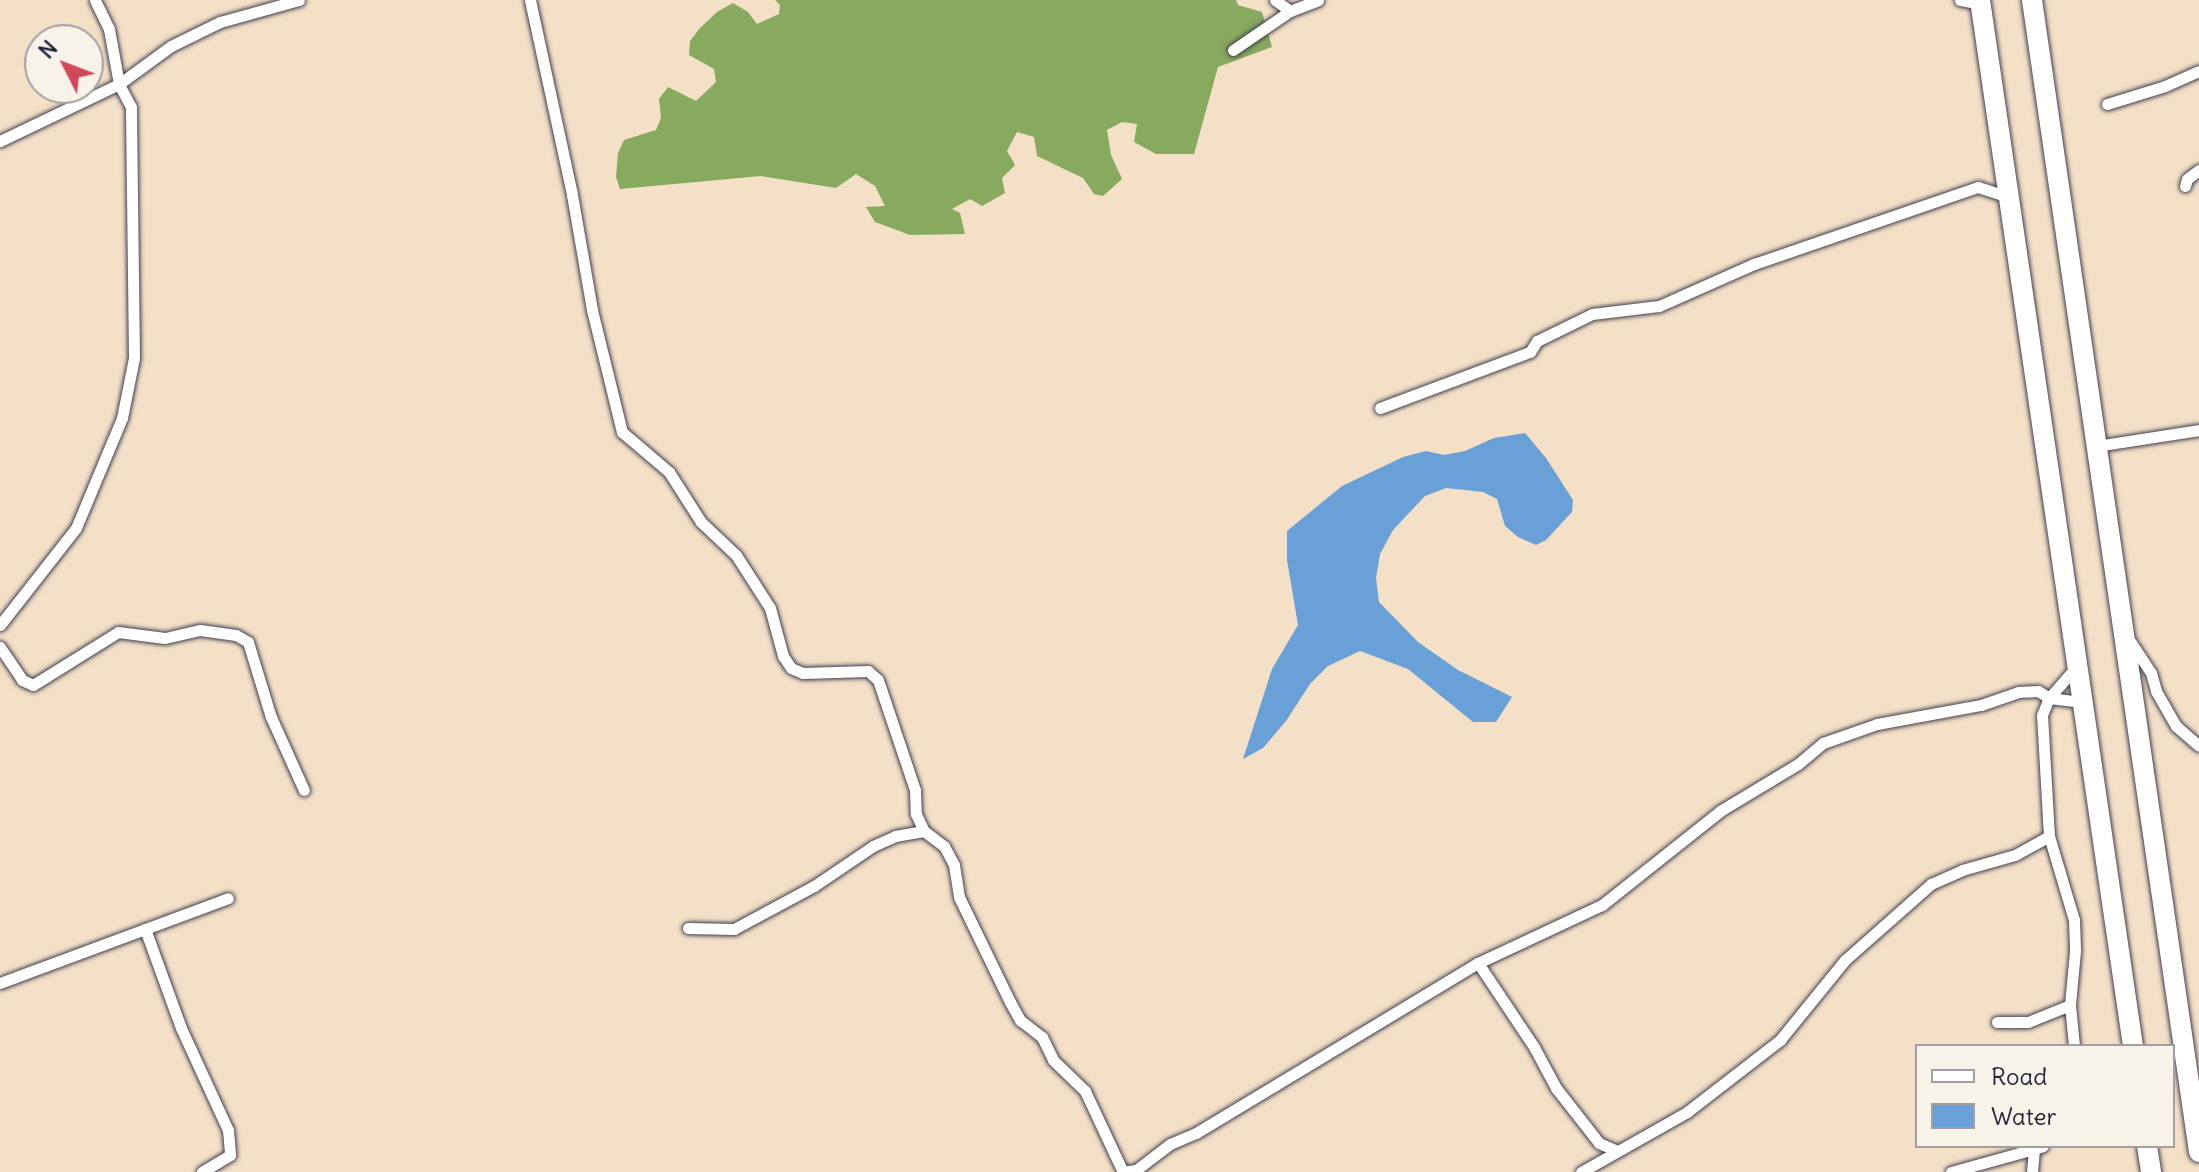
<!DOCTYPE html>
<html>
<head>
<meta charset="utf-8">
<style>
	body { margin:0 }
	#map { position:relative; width:2199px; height:1172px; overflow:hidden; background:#f3e0c6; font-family:Delius,sans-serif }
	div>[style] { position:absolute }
	.forest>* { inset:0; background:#88aa5e }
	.water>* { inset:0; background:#69a0d7 }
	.roads { filter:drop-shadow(0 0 2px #413e50) drop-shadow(0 0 2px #413e50) }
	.street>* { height:11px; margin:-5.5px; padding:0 5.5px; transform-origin:5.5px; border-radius:5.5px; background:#fff }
	.highway>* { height:20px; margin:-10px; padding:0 10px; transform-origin:10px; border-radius:10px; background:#fff }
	span { translate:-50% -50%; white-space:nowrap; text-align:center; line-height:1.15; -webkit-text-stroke:7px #f7f3e8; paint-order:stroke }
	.legend { position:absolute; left:1915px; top:1044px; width:260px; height:104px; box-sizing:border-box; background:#f7f3e8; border:2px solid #a29fa3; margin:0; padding:10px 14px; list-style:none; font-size:24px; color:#22223b }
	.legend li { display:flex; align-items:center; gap:16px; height:40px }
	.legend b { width:40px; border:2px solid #a29fa3 }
	.north { position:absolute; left:24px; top:24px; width:80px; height:80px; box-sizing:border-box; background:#f7f3e8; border:2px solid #a29fa3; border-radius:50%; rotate:312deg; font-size:22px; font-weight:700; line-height:32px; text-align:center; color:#22223b }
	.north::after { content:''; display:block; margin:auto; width:28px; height:36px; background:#d1495b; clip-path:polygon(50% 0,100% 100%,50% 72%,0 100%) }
</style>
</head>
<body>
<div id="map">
	<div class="forest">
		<div style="clip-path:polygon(775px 0,1236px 0,1238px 5px,1262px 12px,1272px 47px,1218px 67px,1194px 154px,1156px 154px,1134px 142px,1137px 124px,1122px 122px,1107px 130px,1111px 155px,1122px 179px,1103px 196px,1094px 194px,1083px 178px,1037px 156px,1034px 137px,1017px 132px,1007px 151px,1015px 165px,1002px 178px,1005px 193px,982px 206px,970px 199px,952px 209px,960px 213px,965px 234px,910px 235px,875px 222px,866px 207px,885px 206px,875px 186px,856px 174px,836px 188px,761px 176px,620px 189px,616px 177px,618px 153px,624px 140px,656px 130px,661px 118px,659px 99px,668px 87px,696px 101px,716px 82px,714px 69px,689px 55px,690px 41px,700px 28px,717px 12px,733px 3px,748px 12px,757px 24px,779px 14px,780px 5px)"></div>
	</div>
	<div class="water">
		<div style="clip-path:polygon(1525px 433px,1546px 458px,1573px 500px,1572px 512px,1546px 540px,1536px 545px,1518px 537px,1505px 526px,1497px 499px,1483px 492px,1446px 488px,1425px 496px,1393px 530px,1380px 554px,1376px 578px,1379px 602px,1418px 642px,1458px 670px,1512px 697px,1496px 722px,1473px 722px,1408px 669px,1360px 651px,1328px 666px,1310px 684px,1286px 721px,1263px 748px,1243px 759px,1272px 669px,1298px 625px,1287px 560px,1287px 531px,1342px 486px,1403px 457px,1426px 451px,1444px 455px,1465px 451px,1494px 438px)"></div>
	</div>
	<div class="roads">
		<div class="street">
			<div style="left:530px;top:0;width:199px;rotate:77.8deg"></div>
			<div style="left:572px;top:195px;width:117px;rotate:80.1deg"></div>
			<div style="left:592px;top:310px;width:126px;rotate:76.2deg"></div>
			<div style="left:622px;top:432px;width:62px;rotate:40.4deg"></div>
			<div style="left:669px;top:472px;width:59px;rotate:57.4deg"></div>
			<div style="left:701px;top:522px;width:48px;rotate:43.3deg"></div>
			<div style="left:736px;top:555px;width:63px;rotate:57.3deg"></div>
			<div style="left:770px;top:608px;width:50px;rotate:74.8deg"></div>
			<div style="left:783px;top:656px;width:14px;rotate:56deg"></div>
			<div style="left:791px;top:668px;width:13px;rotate:23deg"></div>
			<div style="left:803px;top:673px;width:65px;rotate:-1.8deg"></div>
			<div style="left:868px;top:671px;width:13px;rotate:42deg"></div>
			<div style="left:878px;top:680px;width:116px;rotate:71.4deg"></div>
			<div style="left:915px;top:790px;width:24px;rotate:88deg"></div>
			<div style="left:916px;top:814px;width:19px;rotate:65deg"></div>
			<div style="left:924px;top:831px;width:25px;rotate:37deg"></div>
			<div style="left:944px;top:846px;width:21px;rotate:62deg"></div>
			<div style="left:954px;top:865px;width:32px;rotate:81deg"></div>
			<div style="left:959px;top:897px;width:117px;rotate:64.1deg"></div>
			<div style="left:1010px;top:1002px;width:21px;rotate:61deg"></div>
			<div style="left:1020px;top:1020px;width:28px;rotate:38deg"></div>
			<div style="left:1042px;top:1037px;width:25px;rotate:64deg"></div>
			<div style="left:1053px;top:1060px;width:45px;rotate:44.1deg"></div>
			<div style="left:1085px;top:1091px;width:89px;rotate:64.9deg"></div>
			<div style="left:1275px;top:0;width:19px;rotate:36deg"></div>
			<div style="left:1960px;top:0;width:20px;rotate:11deg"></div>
			<div style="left:1233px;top:50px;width:69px;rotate:-34.4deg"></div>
			<div style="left:1290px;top:11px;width:30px;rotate:-21deg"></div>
			<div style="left:2107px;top:104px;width:61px;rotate:-17.2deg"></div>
			<div style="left:2165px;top:86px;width:37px;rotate:-24deg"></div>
			<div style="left:0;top:141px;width:132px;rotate:-25.6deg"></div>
			<div style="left:119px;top:84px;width:64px;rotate:-36.2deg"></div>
			<div style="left:171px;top:46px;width:55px;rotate:-26.1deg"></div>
			<div style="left:220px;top:22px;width:82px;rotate:-15.6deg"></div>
			<div style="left:2185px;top:186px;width:7px;rotate:-74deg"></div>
			<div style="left:2187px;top:179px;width:15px;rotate:-37deg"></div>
			<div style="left:1380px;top:408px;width:160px;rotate:-20.5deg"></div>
			<div style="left:1530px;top:352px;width:13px;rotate:-58deg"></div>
			<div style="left:1537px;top:341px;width:61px;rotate:-26.1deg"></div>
			<div style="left:1592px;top:314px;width:67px;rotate:-6.8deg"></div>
			<div style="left:1659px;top:306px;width:104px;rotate:-23.9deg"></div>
			<div style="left:1754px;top:264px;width:237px;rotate:-19deg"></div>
			<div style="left:1978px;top:187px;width:33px;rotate:18deg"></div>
			<div style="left:2096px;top:446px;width:104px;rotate:-8.8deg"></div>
			<div style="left:0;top:625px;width:123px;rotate:-51.9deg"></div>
			<div style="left:76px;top:528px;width:119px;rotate:-67.3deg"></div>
			<div style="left:122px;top:418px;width:61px;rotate:-78.7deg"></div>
			<div style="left:134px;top:358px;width:251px;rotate:-90.7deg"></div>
			<div style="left:131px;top:107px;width:26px;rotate:-118deg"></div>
			<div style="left:119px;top:84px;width:56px;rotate:-100.3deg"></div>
			<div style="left:109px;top:29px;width:32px;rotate:-116deg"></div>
			<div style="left:2128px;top:638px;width:42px;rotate:56.7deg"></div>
			<div style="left:2151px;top:673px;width:19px;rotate:74deg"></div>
			<div style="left:2156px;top:691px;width:40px;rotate:60.3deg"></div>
			<div style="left:2176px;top:726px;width:30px;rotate:41deg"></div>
			<div style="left:0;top:647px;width:40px;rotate:56deg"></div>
			<div style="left:22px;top:680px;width:12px;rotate:24deg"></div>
			<div style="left:33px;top:685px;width:100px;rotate:-31.9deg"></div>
			<div style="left:118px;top:632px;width:47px;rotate:7.3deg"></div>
			<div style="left:165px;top:638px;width:36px;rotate:-13deg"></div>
			<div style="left:200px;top:630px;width:36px;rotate:8deg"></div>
			<div style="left:236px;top:635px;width:14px;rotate:30deg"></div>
			<div style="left:248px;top:642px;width:78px;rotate:73deg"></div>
			<div style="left:271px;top:717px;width:80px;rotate:65.7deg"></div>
			<div style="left:2049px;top:836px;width:88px;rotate:73.4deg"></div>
			<div style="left:2074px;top:920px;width:31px;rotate:88deg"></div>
			<div style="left:2075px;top:951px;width:54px;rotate:95.3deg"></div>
			<div style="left:2070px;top:1005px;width:41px;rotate:84.4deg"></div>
			<div style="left:688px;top:928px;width:46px;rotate:1.2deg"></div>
			<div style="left:734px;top:929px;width:91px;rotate:-28.3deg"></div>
			<div style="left:814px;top:886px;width:71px;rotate:-34.1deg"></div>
			<div style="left:873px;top:846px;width:24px;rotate:-24deg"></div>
			<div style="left:895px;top:836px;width:29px;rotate:-10deg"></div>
			<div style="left:145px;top:929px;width:105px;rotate:70deg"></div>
			<div style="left:181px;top:1028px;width:112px;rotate:65.3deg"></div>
			<div style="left:228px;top:1130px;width:25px;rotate:85deg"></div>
			<div style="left:230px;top:1155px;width:33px;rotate:149deg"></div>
			<div style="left:1478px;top:963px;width:137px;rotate:-25.1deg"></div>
			<div style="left:1602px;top:905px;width:151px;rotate:-38.5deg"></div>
			<div style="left:1720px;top:811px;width:91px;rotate:-31.1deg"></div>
			<div style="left:1798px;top:764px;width:33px;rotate:-40deg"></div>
			<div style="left:1823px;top:743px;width:57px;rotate:-19.4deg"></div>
			<div style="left:1877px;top:724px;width:106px;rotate:-10.4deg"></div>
			<div style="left:1981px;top:705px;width:39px;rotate:-19deg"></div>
			<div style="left:2018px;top:692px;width:20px;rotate:-3deg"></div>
			<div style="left:2038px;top:691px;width:13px;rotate:32deg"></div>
			<div style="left:2049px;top:698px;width:34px;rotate:7deg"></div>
			<div style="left:0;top:983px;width:243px;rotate:-20.4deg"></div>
			<div style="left:1997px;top:1022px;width:31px"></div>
			<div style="left:2028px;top:1022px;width:45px;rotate:-22deg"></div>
			<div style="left:1122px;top:1172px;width:14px;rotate:-8deg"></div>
			<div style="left:1136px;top:1170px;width:43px;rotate:-37.4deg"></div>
			<div style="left:1170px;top:1144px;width:28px;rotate:-23deg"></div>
			<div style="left:1196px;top:1133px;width:329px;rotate:-31.1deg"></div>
			<div style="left:1478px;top:963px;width:101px;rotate:56.3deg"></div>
			<div style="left:1534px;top:1047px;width:47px;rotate:61.8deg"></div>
			<div style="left:1556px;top:1088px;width:70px;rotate:52deg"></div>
			<div style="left:1599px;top:1143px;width:20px;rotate:24deg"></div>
			<div style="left:1581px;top:1172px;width:122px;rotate:-29.5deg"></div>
			<div style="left:1687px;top:1112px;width:118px;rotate:-37.7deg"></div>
			<div style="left:1780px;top:1040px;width:103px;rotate:-50.9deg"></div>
			<div style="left:1845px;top:960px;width:115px;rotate:-41.5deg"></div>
			<div style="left:1931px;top:884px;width:34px;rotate:-24deg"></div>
			<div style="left:1962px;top:870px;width:55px;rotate:-15.8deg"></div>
			<div style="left:2015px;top:855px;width:39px;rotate:-29deg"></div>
			<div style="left:2049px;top:836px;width:121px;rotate:-93.3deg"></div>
			<div style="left:2042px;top:715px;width:18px;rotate:-68deg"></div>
			<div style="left:2049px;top:698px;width:43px;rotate:-48.8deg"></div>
			<div style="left:1951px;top:1172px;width:86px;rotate:-15.5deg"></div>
			<div style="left:2032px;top:1172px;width:23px;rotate:-85deg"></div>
			<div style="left:2034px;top:1149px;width:9px;rotate:-18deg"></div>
		</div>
		<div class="highway">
			<div style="left:1980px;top:0;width:1057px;rotate:81.68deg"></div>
			<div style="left:2032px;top:0;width:1164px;rotate:81.75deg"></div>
			<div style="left:2147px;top:1146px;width:26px;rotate:81deg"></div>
		</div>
	</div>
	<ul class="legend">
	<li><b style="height:10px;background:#fff"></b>Road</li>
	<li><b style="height:22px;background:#69a0d7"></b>Water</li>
	</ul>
	<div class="north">N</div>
</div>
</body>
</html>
